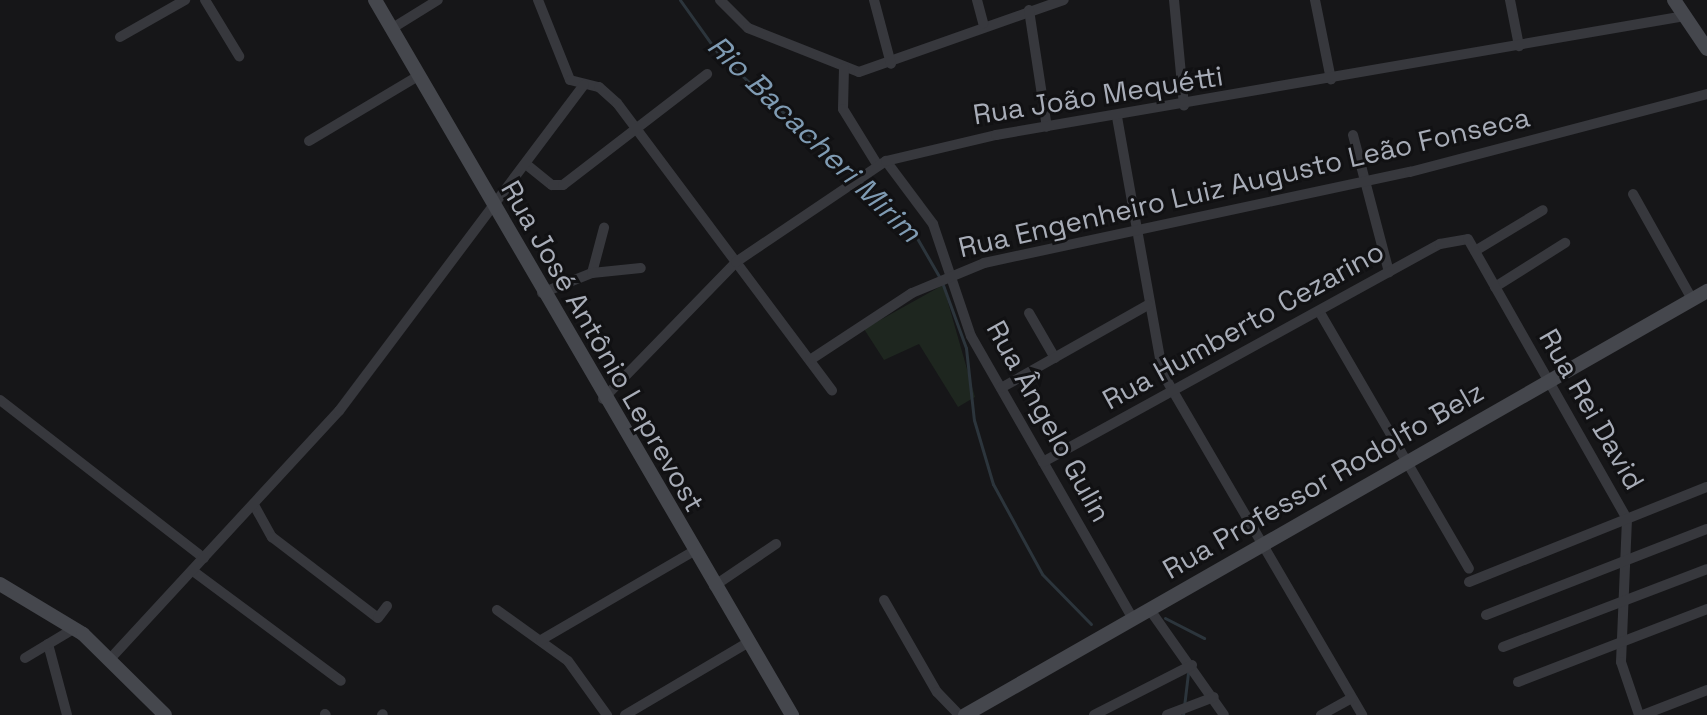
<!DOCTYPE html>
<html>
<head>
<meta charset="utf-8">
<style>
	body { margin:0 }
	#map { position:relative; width:1707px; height:715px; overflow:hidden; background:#161618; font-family:"Space Grotesk",sans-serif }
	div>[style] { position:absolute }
	.green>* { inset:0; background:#1e261f }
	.stream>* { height:3px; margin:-1.5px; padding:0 1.5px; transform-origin:1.5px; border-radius:1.5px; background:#2c353c }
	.street>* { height:10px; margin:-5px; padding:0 5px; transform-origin:5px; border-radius:5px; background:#37383d }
	.secondary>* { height:14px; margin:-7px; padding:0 7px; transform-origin:7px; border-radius:7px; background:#45474d }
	span { translate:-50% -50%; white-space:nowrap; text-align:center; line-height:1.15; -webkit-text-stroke:6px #111113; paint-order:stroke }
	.street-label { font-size:28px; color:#a8adb8 }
	.water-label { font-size:30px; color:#7f9bb3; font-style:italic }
</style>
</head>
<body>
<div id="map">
	<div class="green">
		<div style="clip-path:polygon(943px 285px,975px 397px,958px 407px,919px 344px,884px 360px,864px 329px)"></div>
	</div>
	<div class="stream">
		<div style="left:680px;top:0;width:69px;rotate:54.5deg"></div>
		<div style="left:720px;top:56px;width:255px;rotate:41.8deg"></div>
		<div style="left:910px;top:226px;width:60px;rotate:60deg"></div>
		<div style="left:943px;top:285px;width:67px;rotate:69.9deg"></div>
		<div style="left:966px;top:348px;width:72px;rotate:83.7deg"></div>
		<div style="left:974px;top:420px;width:67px;rotate:73.5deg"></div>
		<div style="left:993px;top:484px;width:102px;rotate:61.4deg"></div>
		<div style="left:1042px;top:574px;width:70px;rotate:45.6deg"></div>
		<div style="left:1165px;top:618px;width:44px;rotate:27.1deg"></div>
		<div style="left:1183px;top:715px;width:42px;rotate:-83.2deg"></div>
	</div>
	<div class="street">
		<div style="left:205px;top:0;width:66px;rotate:58.7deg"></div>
		<div style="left:538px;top:0;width:86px;rotate:68.2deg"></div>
		<div style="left:570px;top:80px;width:30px;rotate:14deg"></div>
		<div style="left:599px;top:87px;width:24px;rotate:42deg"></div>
		<div style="left:617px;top:103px;width:359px;rotate:53.2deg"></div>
		<div style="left:720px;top:0;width:40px;rotate:45deg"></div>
		<div style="left:748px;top:28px;width:119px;rotate:21.6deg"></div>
		<div style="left:859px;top:72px;width:217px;rotate:-19.4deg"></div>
		<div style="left:874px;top:0;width:66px;rotate:75.1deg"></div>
		<div style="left:977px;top:0;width:24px;rotate:75deg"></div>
		<div style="left:1174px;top:0;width:106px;rotate:84.6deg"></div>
		<div style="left:1315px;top:0;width:81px;rotate:78.6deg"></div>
		<div style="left:1510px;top:0;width:47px;rotate:78.9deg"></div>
		<div style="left:1029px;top:10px;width:118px;rotate:81.3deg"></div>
		<div style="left:391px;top:29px;width:55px;rotate:-31.7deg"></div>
		<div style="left:120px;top:37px;width:75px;rotate:-29.6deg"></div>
		<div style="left:844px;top:68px;width:41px;rotate:91.4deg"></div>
		<div style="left:843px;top:109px;width:65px;rotate:58.3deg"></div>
		<div style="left:1117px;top:117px;width:261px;rotate:79.9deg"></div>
		<div style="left:1163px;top:374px;width:395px;rotate:59.7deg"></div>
		<div style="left:1353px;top:135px;width:142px;rotate:75.3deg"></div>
		<div style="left:309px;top:141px;width:127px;rotate:-30.8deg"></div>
		<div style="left:886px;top:161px;width:79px;rotate:53.3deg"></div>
		<div style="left:933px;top:224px;width:118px;rotate:71.3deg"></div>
		<div style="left:971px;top:336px;width:326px;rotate:60.2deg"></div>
		<div style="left:527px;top:165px;width:32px;rotate:39deg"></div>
		<div style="left:552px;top:185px;width:11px"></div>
		<div style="left:563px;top:185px;width:182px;rotate:-37.6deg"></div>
		<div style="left:1633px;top:194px;width:120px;rotate:60.7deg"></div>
		<div style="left:1475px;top:251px;width:79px;rotate:-31.1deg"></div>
		<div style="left:592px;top:273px;width:47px;rotate:-75.1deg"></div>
		<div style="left:1495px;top:287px;width:83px;rotate:-32.2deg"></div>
		<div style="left:542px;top:293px;width:54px;rotate:-21.8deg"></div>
		<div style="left:592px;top:273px;width:49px;rotate:-5.8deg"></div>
		<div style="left:1319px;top:311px;width:298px;rotate:59.8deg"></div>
		<div style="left:1029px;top:313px;width:52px;rotate:60deg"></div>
		<div style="left:810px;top:360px;width:122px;rotate:-33.3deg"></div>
		<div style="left:912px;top:293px;width:78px;rotate:-22.6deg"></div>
		<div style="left:984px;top:263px;width:436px;rotate:-12.1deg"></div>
		<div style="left:1410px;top:172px;width:307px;rotate:-14.7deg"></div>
		<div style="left:1001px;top:388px;width:169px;rotate:-29.5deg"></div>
		<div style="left:603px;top:399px;width:191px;rotate:-45.8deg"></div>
		<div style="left:736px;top:262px;width:181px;rotate:-34deg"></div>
		<div style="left:886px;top:161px;width:113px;rotate:-13.3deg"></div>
		<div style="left:996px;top:135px;width:699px;rotate:-9.8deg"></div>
		<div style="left:0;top:400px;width:258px;rotate:37.8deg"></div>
		<div style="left:1043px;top:462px;width:453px;rotate:-28.8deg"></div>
		<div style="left:1440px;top:244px;width:28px;rotate:-10deg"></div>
		<div style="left:1468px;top:239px;width:322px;rotate:60.4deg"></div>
		<div style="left:1627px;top:519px;width:143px;rotate:92.4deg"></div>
		<div style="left:1621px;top:662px;width:56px;rotate:71.2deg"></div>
		<div style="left:254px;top:505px;width:37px;rotate:61deg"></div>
		<div style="left:272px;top:537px;width:133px;rotate:37.4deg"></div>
		<div style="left:378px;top:618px;width:15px;rotate:-53deg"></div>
		<div style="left:193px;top:571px;width:184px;rotate:36.6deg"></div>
		<div style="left:1469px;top:582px;width:256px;rotate:-21.8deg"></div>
		<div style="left:714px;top:586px;width:75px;rotate:-34.1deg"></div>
		<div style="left:884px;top:600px;width:106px;rotate:60.1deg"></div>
		<div style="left:937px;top:692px;width:32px;rotate:46deg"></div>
		<div style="left:497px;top:610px;width:87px;rotate:35.7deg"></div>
		<div style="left:568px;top:661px;width:67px;rotate:54.2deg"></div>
		<div style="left:1150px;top:610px;width:128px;rotate:54.8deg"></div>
		<div style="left:1486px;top:615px;width:237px;rotate:-21.3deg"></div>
		<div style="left:541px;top:640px;width:175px;rotate:-30.2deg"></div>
		<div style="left:48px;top:644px;width:73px;rotate:75deg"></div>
		<div style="left:1503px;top:647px;width:218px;rotate:-20.9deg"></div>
		<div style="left:25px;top:658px;width:58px;rotate:-31deg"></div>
		<div style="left:110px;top:659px;width:338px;rotate:-47.3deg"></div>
		<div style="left:339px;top:411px;width:408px;rotate:-53.1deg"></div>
		<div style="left:1518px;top:682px;width:203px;rotate:-21.1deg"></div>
		<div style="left:325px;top:714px;width:1px;rotate:45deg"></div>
		<div style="left:382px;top:715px;width:1px;rotate:-45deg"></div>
		<div style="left:625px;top:715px;width:144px;rotate:-30.5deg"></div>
		<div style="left:1094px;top:715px;width:110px;rotate:-27deg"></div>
		<div style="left:1167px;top:715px;width:50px;rotate:-21deg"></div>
		<div style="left:1321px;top:715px;width:35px;rotate:-29deg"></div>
		<div style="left:1643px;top:715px;width:69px;rotate:-21.3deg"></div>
	</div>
	<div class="secondary">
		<div style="left:375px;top:0;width:828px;rotate:59.75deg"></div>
		<div style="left:1674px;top:0;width:59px;rotate:56deg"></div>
		<div style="left:0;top:584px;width:97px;rotate:31.1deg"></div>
		<div style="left:83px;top:634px;width:115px;rotate:44.6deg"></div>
		<div style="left:965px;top:715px;width:855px;rotate:-29.74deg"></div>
	</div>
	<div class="street-label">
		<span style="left:1098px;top:95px;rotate:-9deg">Rua João Mequétti</span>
		<span style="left:1244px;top:182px;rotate:-13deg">Rua Engenheiro Luiz Augusto Leão Fonseca</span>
		<span style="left:1243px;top:325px;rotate:-29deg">Rua Humberto Cezarino</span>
		<span style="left:603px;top:346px;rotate:60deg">Rua José Antônio Leprevost</span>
		<span style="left:1592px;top:409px;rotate:60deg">Rua Rei David</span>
		<span style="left:1049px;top:421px;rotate:61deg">Rua Ângelo Gulin</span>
		<span style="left:1323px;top:480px;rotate:-30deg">Rua Professor Rodolfo Belz</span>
	</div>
	<div class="water-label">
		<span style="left:814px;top:139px;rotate:44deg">Rio Bacacheri Mirim</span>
	</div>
</div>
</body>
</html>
